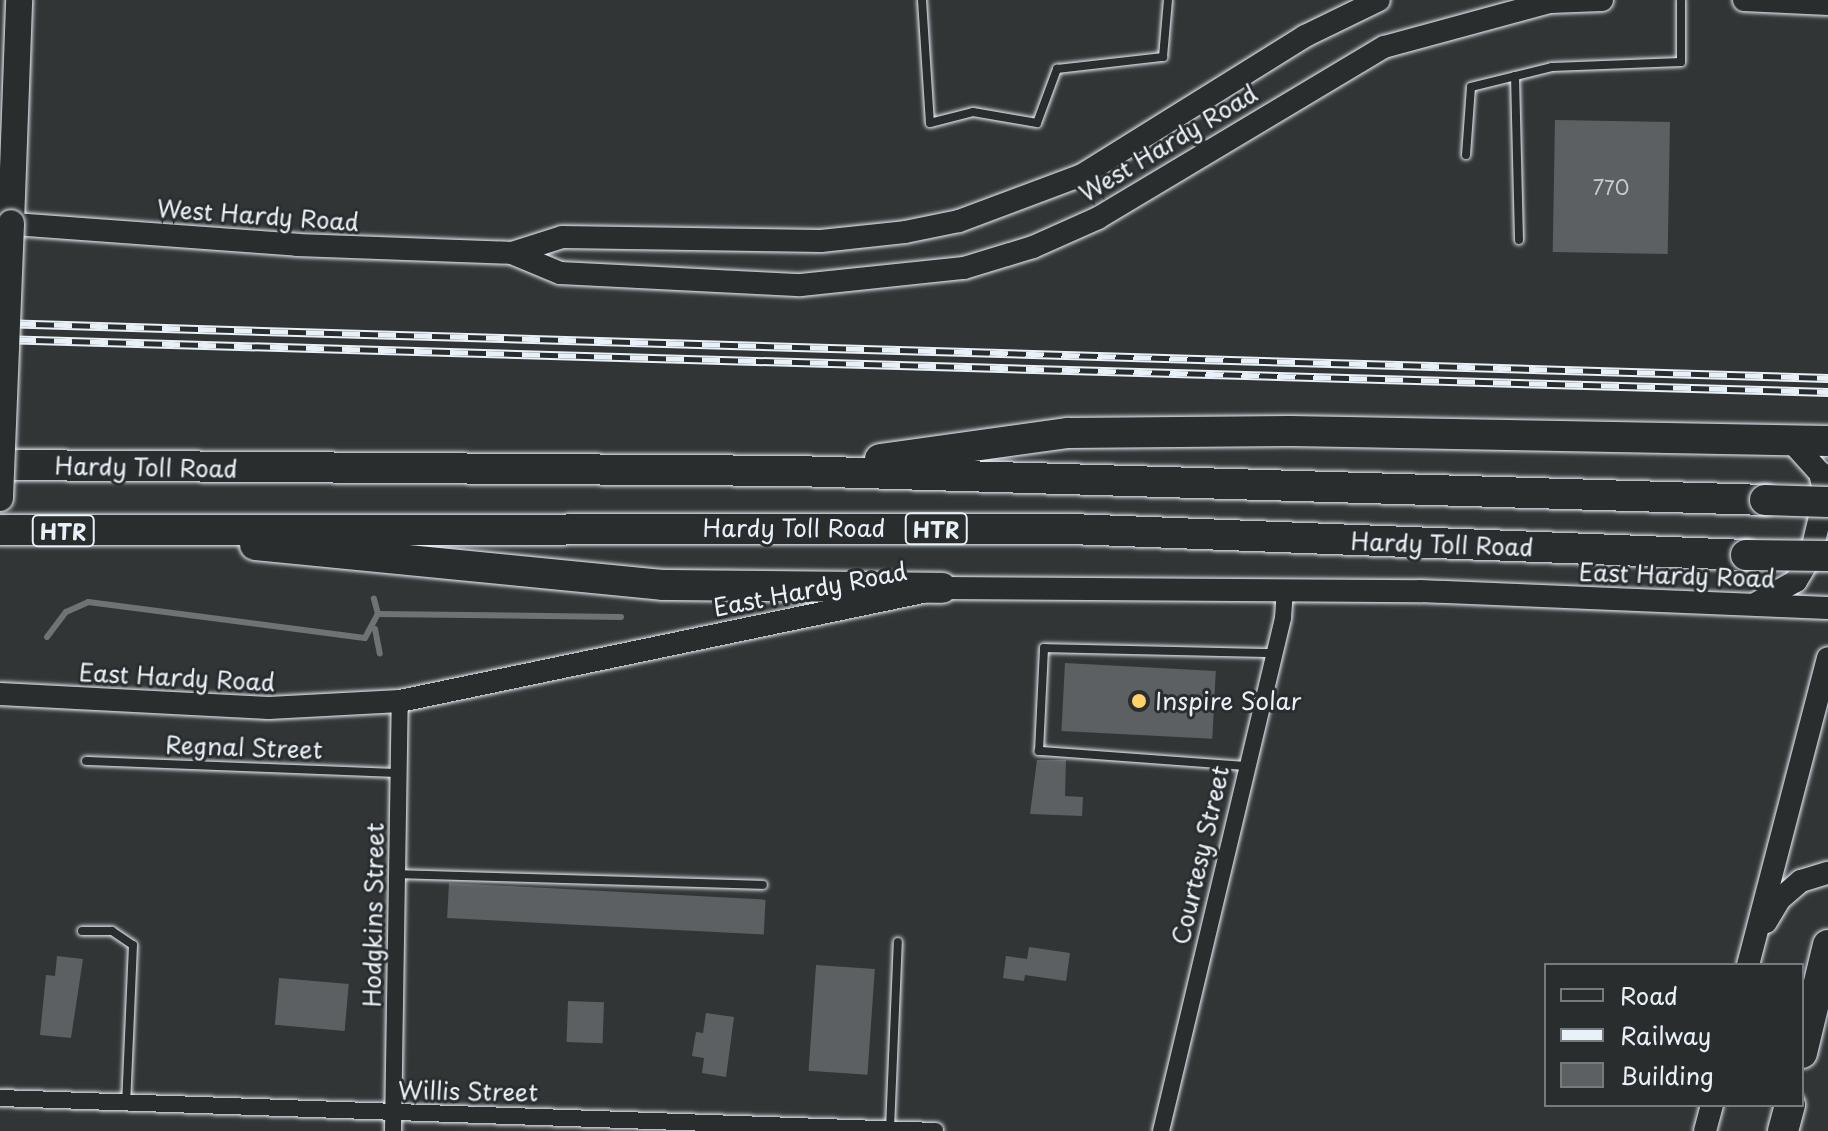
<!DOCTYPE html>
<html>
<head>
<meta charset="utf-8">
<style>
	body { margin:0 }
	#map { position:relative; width:1828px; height:1131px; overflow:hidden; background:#323536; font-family:"Playpen Sans",sans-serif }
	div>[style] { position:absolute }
	.stream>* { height:6px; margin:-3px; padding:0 3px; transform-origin:3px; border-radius:3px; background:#6e7376 }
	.building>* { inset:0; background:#5c6063; transform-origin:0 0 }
	.roads { filter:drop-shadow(0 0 2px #e8f1f8) drop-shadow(0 0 2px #e8f1f8) }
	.lane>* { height:8px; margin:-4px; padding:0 4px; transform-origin:4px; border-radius:4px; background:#2a2d2e }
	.street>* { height:16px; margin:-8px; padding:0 8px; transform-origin:8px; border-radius:8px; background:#2a2d2e }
	.secondary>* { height:22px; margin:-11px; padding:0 11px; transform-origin:11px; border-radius:11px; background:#2a2d2e }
	.primary>* { height:26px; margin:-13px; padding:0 13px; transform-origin:13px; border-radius:13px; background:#2a2d2e }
	.highway>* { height:30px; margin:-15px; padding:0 15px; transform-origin:15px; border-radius:15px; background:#2a2d2e }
	.rail>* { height:9px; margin-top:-4.5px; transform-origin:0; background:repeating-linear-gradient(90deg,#2a2d2e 0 18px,#e8f1f8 0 36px); box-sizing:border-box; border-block:2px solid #e8f1f8 }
	.bridges { filter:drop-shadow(0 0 2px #e8f1f8) drop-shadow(0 0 2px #e8f1f8) }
	.primary-bridge>* { height:26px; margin:-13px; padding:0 13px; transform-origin:13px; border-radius:13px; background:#2a2d2e }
	.highway-bridge>* { height:30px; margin:-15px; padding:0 15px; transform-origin:15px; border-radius:15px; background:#2a2d2e }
	.dots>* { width:22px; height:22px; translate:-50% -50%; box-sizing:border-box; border:4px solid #2a2d2e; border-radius:50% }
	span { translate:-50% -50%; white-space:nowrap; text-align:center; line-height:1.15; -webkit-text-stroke:6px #2a2d2e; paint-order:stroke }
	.number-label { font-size:20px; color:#c5cdd3 }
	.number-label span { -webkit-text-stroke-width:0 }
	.shield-label span { padding:2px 6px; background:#2a2d2e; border:2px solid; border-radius:6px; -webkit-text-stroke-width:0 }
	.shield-label { font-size:22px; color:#e8f1f8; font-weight:700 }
	.street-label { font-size:24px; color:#e8f1f8 }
	.poi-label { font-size:24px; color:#e8f1f8 }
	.left { translate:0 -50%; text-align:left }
	.legend { position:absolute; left:1544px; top:963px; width:260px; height:144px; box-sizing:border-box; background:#2a2d2e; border:2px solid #767b7f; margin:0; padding:10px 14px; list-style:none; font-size:24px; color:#e8f1f8 }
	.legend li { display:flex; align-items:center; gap:16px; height:40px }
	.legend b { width:40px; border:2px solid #767b7f }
</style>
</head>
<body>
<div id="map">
	<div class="stream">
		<div style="left:378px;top:614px;width:243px;rotate:0.7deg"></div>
		<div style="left:375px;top:629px;width:25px;rotate:79deg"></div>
		<div style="left:47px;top:637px;width:31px;rotate:-53deg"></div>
		<div style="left:66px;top:612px;width:24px;rotate:-24deg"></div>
		<div style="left:88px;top:602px;width:279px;rotate:7.4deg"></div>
		<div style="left:365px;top:638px;width:27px;rotate:-62deg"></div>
		<div style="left:378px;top:614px;width:16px;rotate:-105deg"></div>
	</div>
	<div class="building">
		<div style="left:1555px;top:120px;width:115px;height:132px;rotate:1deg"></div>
		<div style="left:1065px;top:663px;width:151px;height:68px;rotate:3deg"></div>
		<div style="clip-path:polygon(1037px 760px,1066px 760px,1065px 796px,1083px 797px,1082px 816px,1030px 814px)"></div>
		<div style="left:449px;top:883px;width:317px;height:35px;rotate:3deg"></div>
		<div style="clip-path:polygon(1029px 947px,1070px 953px,1066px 981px,1025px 975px,1024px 981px,1003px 978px,1006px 956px,1027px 959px)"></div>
		<div style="clip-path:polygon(57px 956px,83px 959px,71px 1038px,40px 1035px,46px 975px,55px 976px)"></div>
		<div style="left:816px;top:965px;width:59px;height:106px;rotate:4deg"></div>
		<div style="left:279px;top:978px;width:70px;height:47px;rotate:5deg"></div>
		<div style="left:568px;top:1001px;width:36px;height:41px;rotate:2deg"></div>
		<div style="clip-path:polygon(706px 1013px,734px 1017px,726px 1077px,702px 1073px,704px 1058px,692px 1056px,696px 1032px,703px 1033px)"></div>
	</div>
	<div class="roads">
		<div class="lane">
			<div style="left:922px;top:0;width:123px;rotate:86.3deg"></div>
			<div style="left:930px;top:123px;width:44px;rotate:-14.3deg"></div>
			<div style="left:973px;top:112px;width:65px;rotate:9.8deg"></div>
			<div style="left:1037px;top:123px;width:58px;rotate:-69.7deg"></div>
			<div style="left:1057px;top:69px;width:107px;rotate:-6.5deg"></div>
			<div style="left:1163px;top:57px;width:57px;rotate:-85deg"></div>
			<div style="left:1515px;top:76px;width:164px;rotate:88.6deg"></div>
			<div style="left:1466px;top:155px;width:68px;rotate:-85.8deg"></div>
			<div style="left:1471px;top:87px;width:83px;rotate:-13.9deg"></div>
			<div style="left:1552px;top:67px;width:129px;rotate:-2.2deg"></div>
			<div style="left:1681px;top:62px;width:62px;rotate:-90deg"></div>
			<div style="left:86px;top:761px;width:313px;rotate:2.2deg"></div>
			<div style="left:1245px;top:766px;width:207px;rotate:-175.8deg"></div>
			<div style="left:1039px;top:751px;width:103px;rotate:-87.2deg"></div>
			<div style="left:1044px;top:648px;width:229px;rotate:1.3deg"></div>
			<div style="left:398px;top:874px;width:365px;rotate:1.7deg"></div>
			<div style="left:82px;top:931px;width:30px"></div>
			<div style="left:112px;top:931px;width:25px;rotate:34deg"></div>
			<div style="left:133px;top:945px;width:158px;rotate:92.5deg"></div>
			<div style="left:890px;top:1129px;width:187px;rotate:-87.6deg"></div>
		</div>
		<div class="street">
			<div style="left:0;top:1098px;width:936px;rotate:2.02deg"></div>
			<div style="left:393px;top:1131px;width:430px;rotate:-89.1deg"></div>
			<div style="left:1161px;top:1131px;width:527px;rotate:-76.62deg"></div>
			<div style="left:1283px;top:618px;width:28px;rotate:-86deg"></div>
		</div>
		<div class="secondary">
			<div style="left:1744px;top:0;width:84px;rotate:2.7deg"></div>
			<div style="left:0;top:223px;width:298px;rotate:4.2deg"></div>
			<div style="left:297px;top:245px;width:215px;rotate:2.1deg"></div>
			<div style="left:512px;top:253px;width:52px;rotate:-17.7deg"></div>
			<div style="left:562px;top:237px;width:259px;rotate:0.9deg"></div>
			<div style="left:821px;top:241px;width:84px;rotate:-6.1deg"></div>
			<div style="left:905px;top:232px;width:55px;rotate:-11.5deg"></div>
			<div style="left:959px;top:221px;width:131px;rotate:-20.5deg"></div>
			<div style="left:1082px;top:175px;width:263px;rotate:-31.9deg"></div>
			<div style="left:1305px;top:36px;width:82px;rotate:-25.9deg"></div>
			<div style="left:512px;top:253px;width:52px;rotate:22.6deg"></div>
			<div style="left:560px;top:273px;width:241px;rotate:2.9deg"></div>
			<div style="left:801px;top:285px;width:164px;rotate:-6deg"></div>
			<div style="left:964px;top:268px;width:72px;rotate:-16.9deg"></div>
			<div style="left:1033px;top:247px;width:71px;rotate:-24deg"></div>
			<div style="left:1098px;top:218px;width:333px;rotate:-30.9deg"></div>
			<div style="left:1384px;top:47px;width:172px;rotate:-15.2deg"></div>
			<div style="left:1550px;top:2px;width:52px;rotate:-2.2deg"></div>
			<div style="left:1755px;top:604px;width:47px;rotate:-29.3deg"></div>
			<div style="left:1796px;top:581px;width:27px;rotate:-59deg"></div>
			<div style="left:1810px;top:558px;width:64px;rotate:-76.4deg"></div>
			<div style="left:1825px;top:496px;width:24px;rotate:-102deg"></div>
			<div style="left:1820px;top:473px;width:43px;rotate:-132.2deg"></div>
			<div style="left:0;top:694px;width:269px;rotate:3deg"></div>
			<div style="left:269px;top:708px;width:131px;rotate:-3.1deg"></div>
			<div style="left:400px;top:701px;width:554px;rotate:-11.78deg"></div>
			<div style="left:942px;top:588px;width:478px;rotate:0.4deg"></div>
			<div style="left:1420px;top:591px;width:408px;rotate:2.4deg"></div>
			<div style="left:1766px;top:922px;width:27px;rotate:-59deg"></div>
			<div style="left:1780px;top:899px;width:28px;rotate:-41deg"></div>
			<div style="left:1801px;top:881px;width:28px;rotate:-17deg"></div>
			<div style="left:1748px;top:965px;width:317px;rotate:-75.4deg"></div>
			<div style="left:1705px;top:1131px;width:27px;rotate:-75deg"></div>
		</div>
		<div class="primary">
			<div style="left:11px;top:223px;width:223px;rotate:-87.9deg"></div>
		</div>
		<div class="highway">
			<div style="left:880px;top:459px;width:190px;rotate:-7.9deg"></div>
			<div style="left:1068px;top:433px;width:222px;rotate:-0.5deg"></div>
			<div style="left:1290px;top:431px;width:538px;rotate:1.06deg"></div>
			<div style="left:0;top:465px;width:795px;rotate:0.43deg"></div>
			<div style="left:795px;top:471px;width:970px;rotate:1.71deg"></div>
			<div style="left:0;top:530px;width:1070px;rotate:-0.05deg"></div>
			<div style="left:1070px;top:529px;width:676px;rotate:2.2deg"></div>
			<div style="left:255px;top:545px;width:409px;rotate:5.6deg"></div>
			<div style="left:662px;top:585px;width:280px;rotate:0.6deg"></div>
			<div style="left:1802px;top:1053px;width:111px;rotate:-76.5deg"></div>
			<div style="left:1783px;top:1131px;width:27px;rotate:-75deg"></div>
		</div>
	</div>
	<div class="rail">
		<div style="left:0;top:323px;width:1829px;rotate:1.72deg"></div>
		<div style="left:0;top:339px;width:1829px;rotate:1.66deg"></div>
	</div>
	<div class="bridges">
		<div class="primary-bridge">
			<div style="left:0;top:498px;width:275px;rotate:-87.7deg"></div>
		</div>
		<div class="highway-bridge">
			<div style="left:1765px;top:500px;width:63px;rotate:1.8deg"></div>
			<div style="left:1746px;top:555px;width:82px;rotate:0.7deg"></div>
		</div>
	</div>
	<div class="dots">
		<div style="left:1139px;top:701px;background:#ffd166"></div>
	</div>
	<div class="number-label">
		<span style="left:1611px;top:187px">770</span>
	</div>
	<div class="shield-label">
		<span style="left:936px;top:529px">HTR</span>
		<span style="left:63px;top:531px">HTR</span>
	</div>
	<div class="street-label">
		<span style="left:1168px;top:143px;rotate:-31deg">West Hardy Road</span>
		<span style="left:258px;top:215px;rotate:4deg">West Hardy Road</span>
		<span style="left:146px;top:467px;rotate:1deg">Hardy Toll Road</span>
		<span style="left:794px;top:528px">Hardy Toll Road</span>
		<span style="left:1442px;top:544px;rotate:2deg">Hardy Toll Road</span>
		<span style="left:1677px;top:575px;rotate:2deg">East Hardy Road</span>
		<span style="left:810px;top:589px;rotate:-11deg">East Hardy Road</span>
		<span style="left:177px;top:677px;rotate:3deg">East Hardy Road</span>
		<span style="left:244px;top:747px;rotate:2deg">Regnal Street</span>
		<span style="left:1200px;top:855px;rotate:-77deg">Courtesy Street</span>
		<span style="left:373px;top:915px;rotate:-89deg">Hodgkins Street</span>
		<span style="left:468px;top:1091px;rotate:1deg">Willis Street</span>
	</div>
	<div class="poi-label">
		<span class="left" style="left:1155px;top:701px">Inspire Solar</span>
	</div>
	<ul class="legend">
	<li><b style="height:10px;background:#2a2d2e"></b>Road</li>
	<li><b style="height:10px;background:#e8f1f8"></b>Railway</li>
	<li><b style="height:22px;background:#5c6063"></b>Building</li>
	</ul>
</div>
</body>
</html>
